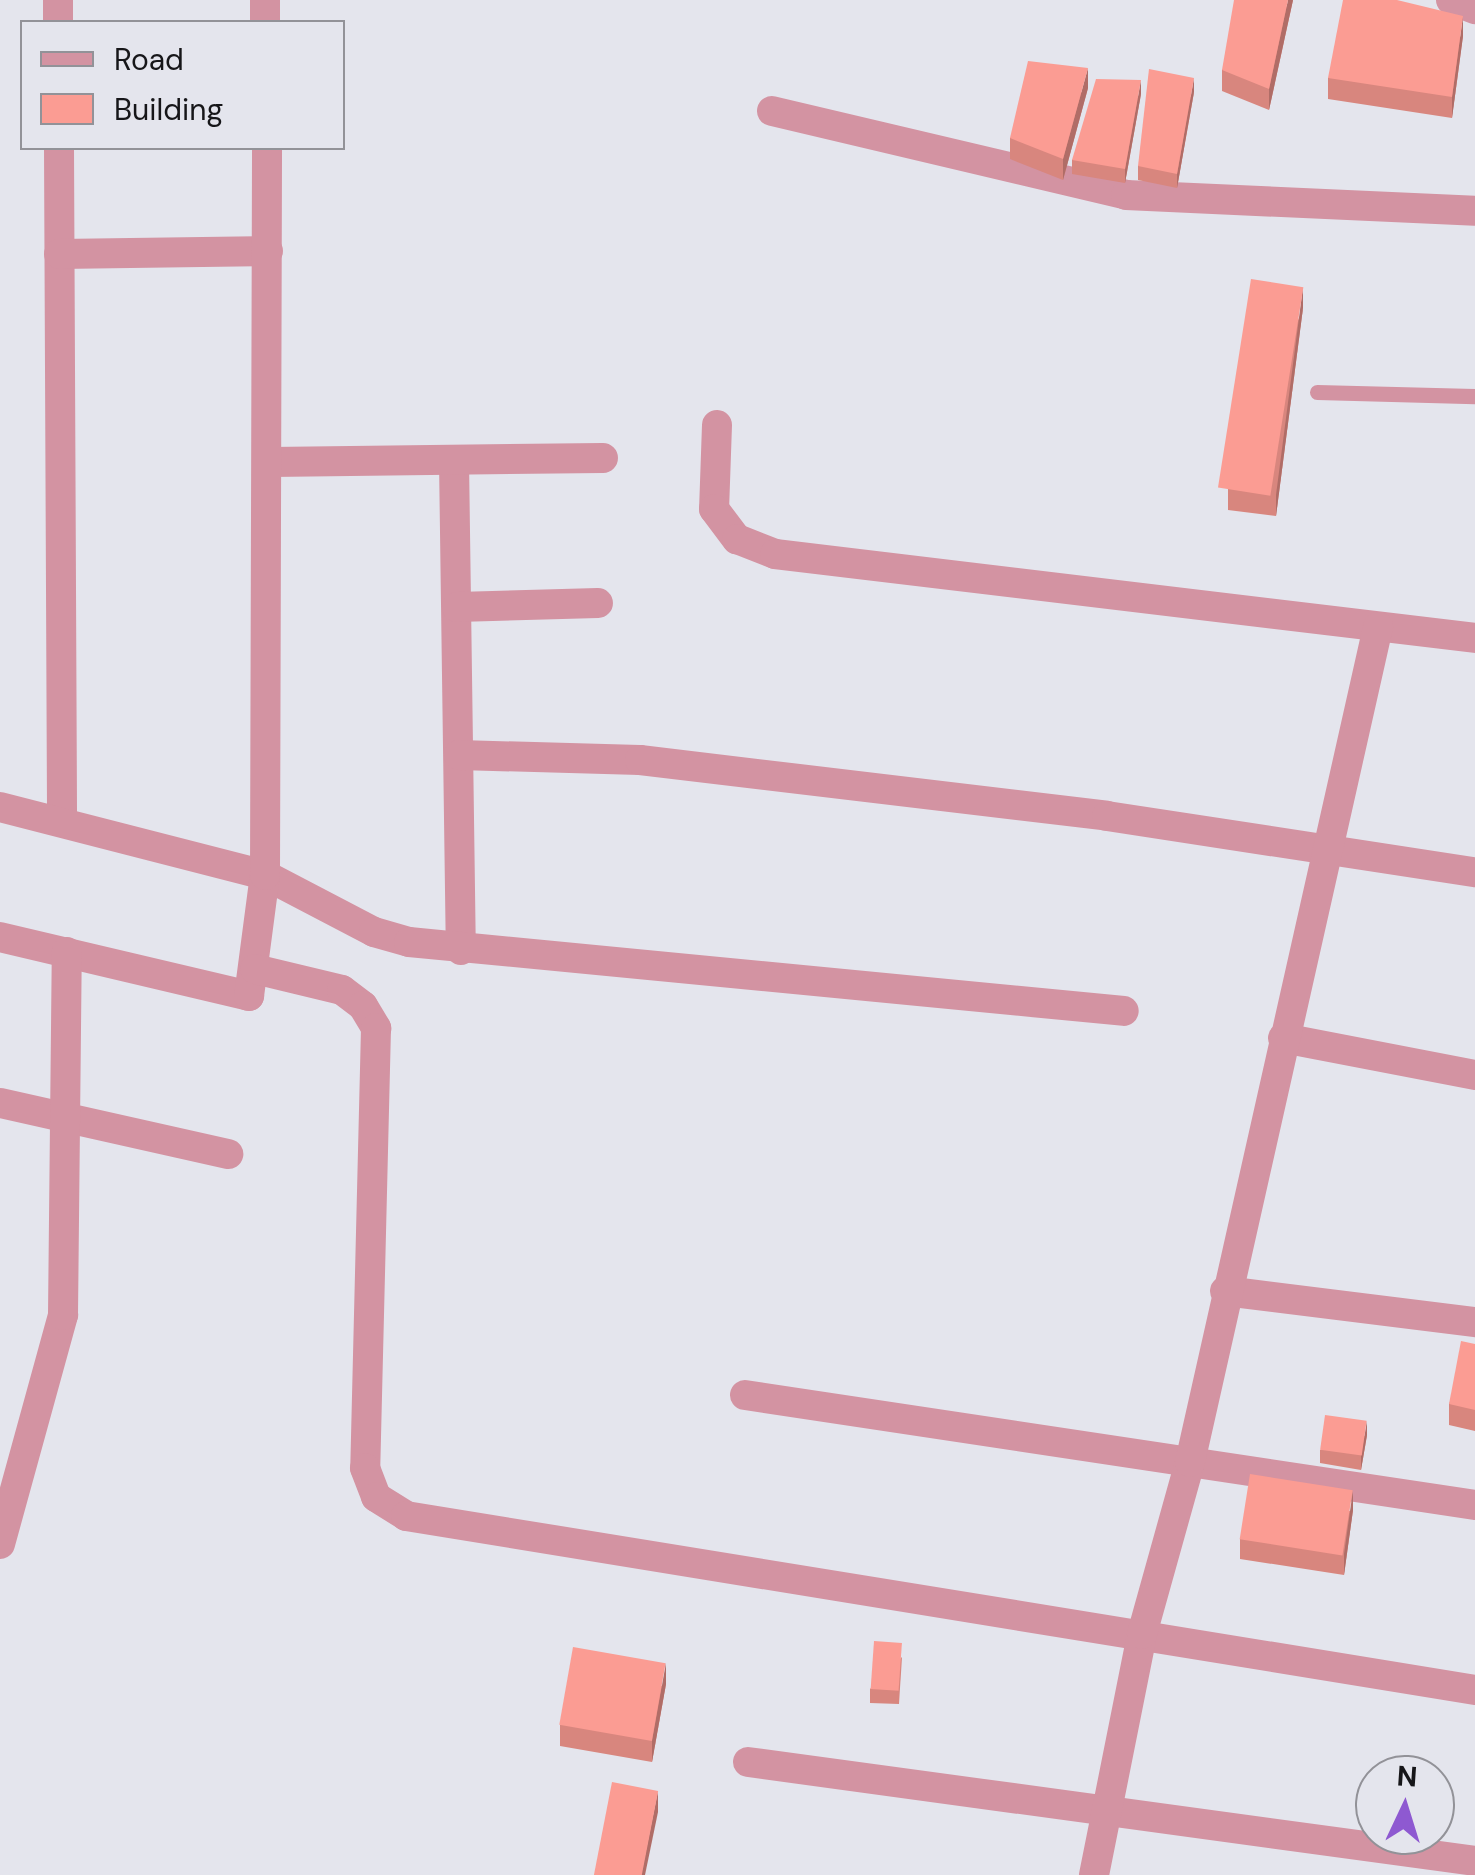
<!DOCTYPE html>
<html>
<head>
<meta charset="utf-8">
<style>
	body { margin:0 }
	#map { position:relative; width:1475px; height:1875px; overflow:hidden; background:#e4e5ed; font-family:"DM Sans",sans-serif }
	div>[style] { position:absolute }
	.service>* { height:15px; margin:-7.5px; padding:0 7.5px; transform-origin:7.5px; border-radius:7.5px; background:#d393a2 }
	.minor>* { height:30px; margin:-15px; padding:0 15px; transform-origin:15px; border-radius:15px; background:#d393a2 }
	.wall>* { inset:0; background:#d8867e }
	.shaded-wall>* { inset:0; background:#b06d67 }
	.building>* { inset:0; background:#fb9c93; transform-origin:0 0 }
	span { translate:-50% -50%; white-space:nowrap; text-align:center; line-height:1.15; -webkit-text-stroke:8px #e4e5ed; paint-order:stroke }
	.legend { position:absolute; left:20px; top:20px; width:325px; height:130px; box-sizing:border-box; background:#e4e5ed; border:2px solid #929298; margin:0; padding:12px 18px; list-style:none; font-size:30px; color:#161619 }
	.legend li { display:flex; align-items:center; gap:20px; height:50px }
	.legend b { width:50px; border:2px solid #929298 }
	.north { position:absolute; left:1355px; top:1755px; width:100px; height:100px; box-sizing:border-box; background:#e4e5ed; border:2px solid #929298; border-radius:50%; rotate:4deg; font-size:28px; font-weight:700; line-height:40px; text-align:center; color:#161619 }
	.north::after { content:''; display:block; margin:auto; width:35px; height:45px; background:#8e59d1; clip-path:polygon(50% 0,100% 100%,50% 72%,0 100%) }
</style>
</head>
<body>
<div id="map">
	<div class="service">
		<div style="left:1317px;top:392px;width:158px;rotate:1.5deg"></div>
	</div>
	<div class="minor">
		<div style="left:58px;top:0;width:22px;rotate:90deg"></div>
		<div style="left:265px;top:0;width:22px;rotate:90deg"></div>
		<div style="left:1451px;top:0;width:26px;rotate:21deg"></div>
		<div style="left:772px;top:111px;width:364px;rotate:13.3deg"></div>
		<div style="left:1126px;top:195px;width:349px;rotate:2.6deg"></div>
		<div style="left:59px;top:148px;width:674px;rotate:89.74deg"></div>
		<div style="left:59px;top:254px;width:209px;rotate:-0.8deg"></div>
		<div style="left:717px;top:425px;width:84px;rotate:92deg"></div>
		<div style="left:714px;top:509px;width:38px;rotate:53deg"></div>
		<div style="left:737px;top:539px;width:41px;rotate:21.5deg"></div>
		<div style="left:775px;top:554px;width:705px;rotate:6.84deg"></div>
		<div style="left:454px;top:460px;width:490px;rotate:89.2deg"></div>
		<div style="left:271px;top:462px;width:332px;rotate:-0.7deg"></div>
		<div style="left:457px;top:607px;width:141px;rotate:-1.6deg"></div>
		<div style="left:459px;top:755px;width:181px;rotate:1.6deg"></div>
		<div style="left:640px;top:760px;width:470px;rotate:6.8deg"></div>
		<div style="left:1107px;top:816px;width:372px;rotate:8.7deg"></div>
		<div style="left:0;top:807px;width:274px;rotate:14.4deg"></div>
		<div style="left:265px;top:875px;width:123px;rotate:27.6deg"></div>
		<div style="left:374px;top:932px;width:36px;rotate:16deg"></div>
		<div style="left:409px;top:942px;width:718px;rotate:5.51deg"></div>
		<div style="left:0;top:937px;width:256px;rotate:13.3deg"></div>
		<div style="left:249px;top:996px;width:122px;rotate:-82.5deg"></div>
		<div style="left:265px;top:875px;width:727px;rotate:-89.84deg"></div>
		<div style="left:255px;top:969px;width:89px;rotate:13.6deg"></div>
		<div style="left:342px;top:990px;width:26px;rotate:37deg"></div>
		<div style="left:363px;top:1006px;width:26px;rotate:59deg"></div>
		<div style="left:376px;top:1028px;width:440px;rotate:91.4deg"></div>
		<div style="left:365px;top:1468px;width:31px;rotate:69deg"></div>
		<div style="left:376px;top:1497px;width:36px;rotate:32deg"></div>
		<div style="left:406px;top:1516px;width:1083px;rotate:9.24deg"></div>
		<div style="left:1283px;top:1038px;width:196px;rotate:10.9deg"></div>
		<div style="left:0;top:1103px;width:234px;rotate:12.6deg"></div>
		<div style="left:1225px;top:1291px;width:252px;rotate:7.1deg"></div>
		<div style="left:745px;top:1395px;width:738px;rotate:8.57deg"></div>
		<div style="left:0;top:1544px;width:238px;rotate:-74.6deg"></div>
		<div style="left:63px;top:1315px;width:363px;rotate:-89.4deg"></div>
		<div style="left:748px;top:1762px;width:734px;rotate:7.75deg"></div>
		<div style="left:1094px;top:1875px;width:246px;rotate:-78.7deg"></div>
		<div style="left:1142px;top:1634px;width:179px;rotate:-74.4deg"></div>
		<div style="left:1190px;top:1462px;width:856px;rotate:-77.31deg"></div>
	</div>
	<div class="wall">
		<div style="clip-path:polygon(1293px 0,1269px 110px,1222px 91px,1222px 70px)"></div>
		<div style="clip-path:polygon(1463px 36px,1452px 118px,1328px 99px,1328px 78px)"></div>
		<div style="clip-path:polygon(1088px 88px,1063px 180px,1010px 159px,1010px 138px)"></div>
		<div style="clip-path:polygon(1194px 92px,1177px 188px,1138px 180px,1138px 166px)"></div>
		<div style="clip-path:polygon(1141px 94px,1125px 183px,1072px 174px,1072px 160px)"></div>
		<div style="clip-path:polygon(1303px 308px,1276px 516px,1228px 510px,1228px 489px)"></div>
		<div style="clip-path:polygon(1475px 1344px,1475px 1431px,1449px 1425px,1449px 1404px)"></div>
		<div style="clip-path:polygon(1367px 1435px,1361px 1470px,1320px 1463px,1320px 1450px)"></div>
		<div style="clip-path:polygon(1353px 1510px,1344px 1575px,1240px 1559px,1240px 1539px)"></div>
		<div style="clip-path:polygon(902px 1657px,899px 1704px,870px 1703px,870px 1689px)"></div>
		<div style="clip-path:polygon(666px 1684px,652px 1762px,560px 1746px,560px 1725px)"></div>
	</div>
	<div class="shaded-wall">
		<div style="clip-path:polygon(1288px 0,1293px 0,1269px 110px,1269px 89px)"></div>
		<div style="clip-path:polygon(1463px 16px,1463px 36px,1452px 118px,1452px 97px)"></div>
		<div style="clip-path:polygon(1088px 68px,1088px 88px,1063px 180px,1063px 159px)"></div>
		<div style="clip-path:polygon(1194px 78px,1194px 92px,1177px 188px,1177px 174px)"></div>
		<div style="clip-path:polygon(1141px 80px,1141px 94px,1125px 183px,1125px 169px)"></div>
		<div style="clip-path:polygon(1303px 287px,1303px 308px,1276px 516px,1276px 495px)"></div>
		<div style="clip-path:polygon(1367px 1421px,1367px 1435px,1361px 1470px,1361px 1456px)"></div>
		<div style="clip-path:polygon(1353px 1490px,1353px 1510px,1344px 1575px,1344px 1554px)"></div>
		<div style="clip-path:polygon(666px 1663px,666px 1684px,652px 1762px,652px 1741px)"></div>
		<div style="clip-path:polygon(658px 1791px,658px 1812px,645px 1875px,641px 1875px)"></div>
	</div>
	<div class="building">
		<div style="clip-path:polygon(1234px 0,1288px 0,1269px 89px,1222px 70px)"></div>
		<div style="clip-path:polygon(1343px 0,1397px 0,1463px 16px,1452px 97px,1328px 78px)"></div>
		<div style="clip-path:polygon(1028px 61px,1088px 68px,1063px 159px,1010px 138px)"></div>
		<div style="clip-path:polygon(1149px 69px,1194px 78px,1177px 174px,1138px 166px)"></div>
		<div style="clip-path:polygon(1096px 79px,1141px 80px,1125px 169px,1072px 160px)"></div>
		<div style="left:1251px;top:279px;width:53px;height:211px;rotate:9deg"></div>
		<div style="clip-path:polygon(1461px 1341px,1475px 1344px,1475px 1410px,1449px 1404px)"></div>
		<div style="left:1325px;top:1415px;width:42px;height:35px;rotate:8deg"></div>
		<div style="left:1250px;top:1474px;width:104px;height:66px;rotate:9deg"></div>
		<div style="left:874px;top:1641px;width:28px;height:48px;rotate:4deg"></div>
		<div style="left:573px;top:1647px;width:94px;height:79px;rotate:10deg"></div>
		<div style="left:612px;top:1782px;width:47px;height:95px;rotate:11deg"></div>
	</div>
	<ul class="legend">
	<li><b style="height:12px;background:#d393a2"></b>Road</li>
	<li><b style="height:28px;background:#fb9c93"></b>Building</li>
	</ul>
	<div class="north">N</div>
</div>
</body>
</html>
